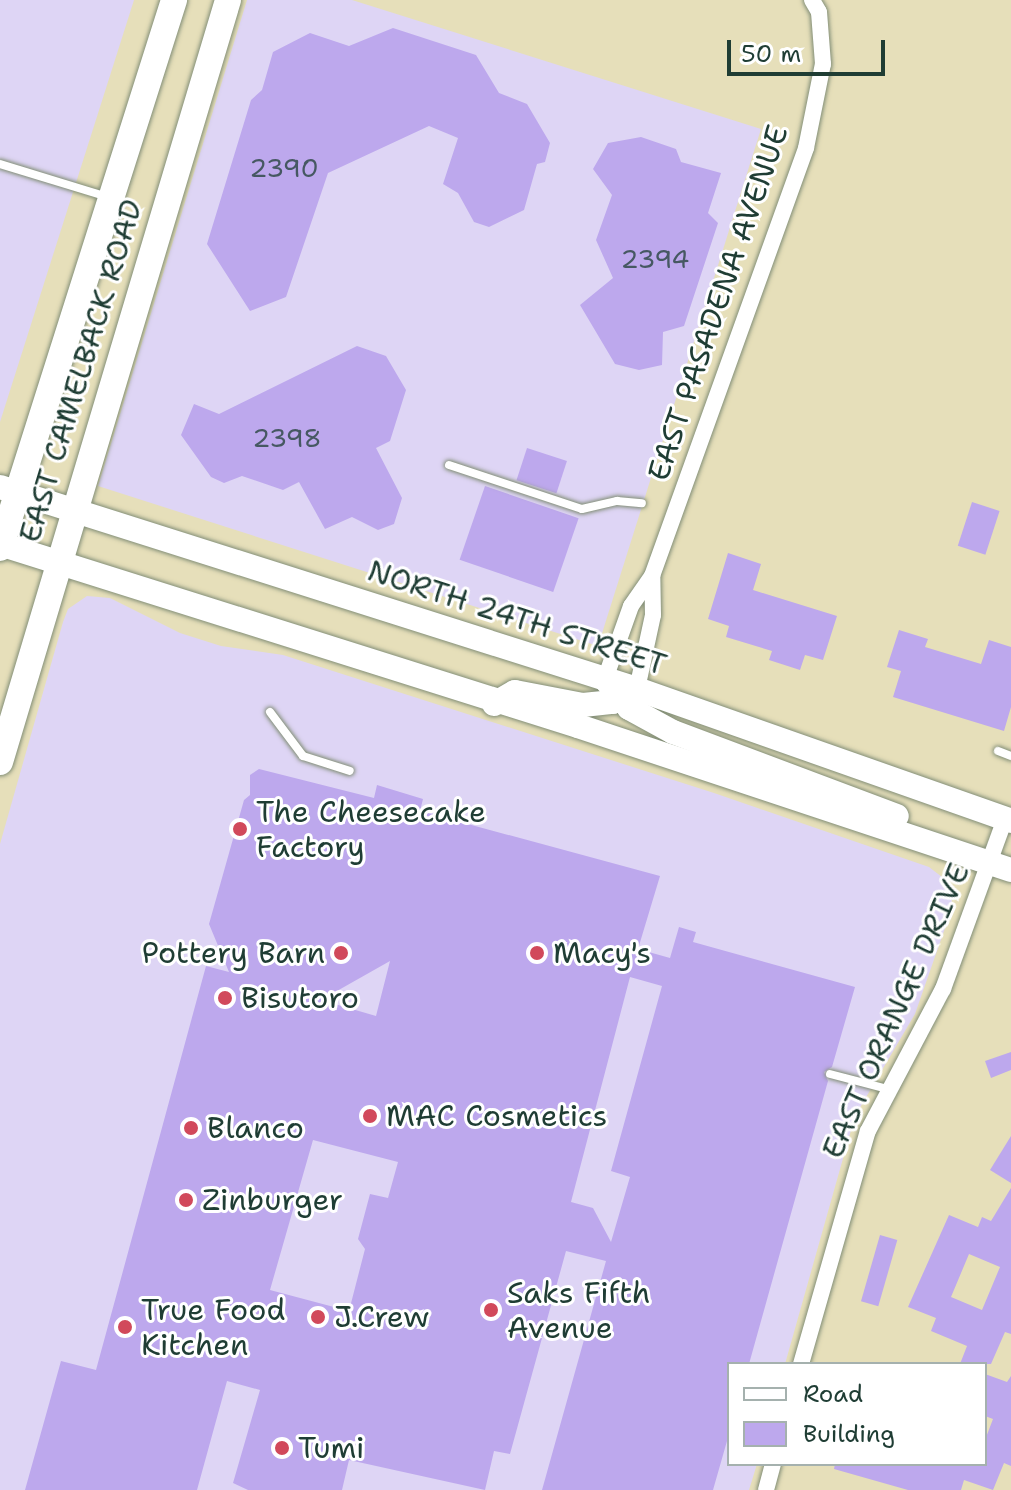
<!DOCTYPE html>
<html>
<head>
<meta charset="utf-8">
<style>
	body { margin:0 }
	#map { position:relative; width:1011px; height:1490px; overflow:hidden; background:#e6dfba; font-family:"Shantell Sans",sans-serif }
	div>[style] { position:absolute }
	.built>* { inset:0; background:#ded5f5 }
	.building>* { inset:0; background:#bda8ed; transform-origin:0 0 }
	.roads { filter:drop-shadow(0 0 2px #828e77) drop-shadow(0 0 2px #828e77) }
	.lane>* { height:8px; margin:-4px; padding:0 4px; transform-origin:4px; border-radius:4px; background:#fff }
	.street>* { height:16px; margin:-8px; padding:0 8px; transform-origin:8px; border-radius:8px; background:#fff }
	.secondary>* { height:24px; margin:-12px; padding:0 12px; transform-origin:12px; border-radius:12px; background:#fff }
	.primary>* { height:26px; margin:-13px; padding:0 13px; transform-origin:13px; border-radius:13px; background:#fff }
	.dots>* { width:22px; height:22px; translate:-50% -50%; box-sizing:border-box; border:4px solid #fff; border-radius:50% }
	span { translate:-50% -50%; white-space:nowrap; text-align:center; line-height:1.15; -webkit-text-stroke:6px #fff; paint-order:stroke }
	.number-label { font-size:26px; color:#465862 }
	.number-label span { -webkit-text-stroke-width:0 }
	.street-label { font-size:30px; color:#1f3d34 }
	.poi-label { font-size:30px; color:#1f3d34 }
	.left { translate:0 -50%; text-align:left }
	.right { translate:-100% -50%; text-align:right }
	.legend { position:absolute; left:727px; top:1362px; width:260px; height:104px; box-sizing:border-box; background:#fff; border:2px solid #a5b1ae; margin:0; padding:10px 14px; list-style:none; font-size:24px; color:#1f3d34 }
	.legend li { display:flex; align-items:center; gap:16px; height:40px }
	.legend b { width:40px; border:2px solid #a5b1ae }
	.scale { position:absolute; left:727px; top:40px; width:158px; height:36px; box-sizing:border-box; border:4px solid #1f3d34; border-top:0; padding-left:10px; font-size:24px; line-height:28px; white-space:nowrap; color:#1f3d34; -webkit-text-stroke:6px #fff; paint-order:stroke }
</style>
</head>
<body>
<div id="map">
	<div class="built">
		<div style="clip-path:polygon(0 0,134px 0,0 422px)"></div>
		<div style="clip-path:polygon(247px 0,352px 0,761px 129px,598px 646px,98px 486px)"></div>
		<div style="clip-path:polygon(87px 596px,110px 598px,180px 633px,221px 646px,283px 655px,714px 793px,929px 867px,951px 884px,952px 908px,915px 1014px,855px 1116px,785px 1364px,729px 1364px,729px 1464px,757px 1464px,749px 1490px,0 1490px,0 844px,63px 622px,68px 609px)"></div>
	</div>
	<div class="building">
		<div style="clip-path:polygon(393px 28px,476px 55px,499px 93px,527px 104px,550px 143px,545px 162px,537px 164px,524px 210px,489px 227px,474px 222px,458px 193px,443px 184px,458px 138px,429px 126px,328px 173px,286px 297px,250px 311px,207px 244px,251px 100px,262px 90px,273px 52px,310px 33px,349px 46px)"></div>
		<div style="clip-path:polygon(641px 137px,676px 149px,681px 162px,721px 173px,708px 213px,718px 223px,684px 326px,663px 332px,662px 365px,639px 370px,615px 364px,580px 305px,613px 278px,596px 240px,612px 195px,593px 169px,608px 143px)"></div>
		<div style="clip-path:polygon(357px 346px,386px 356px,406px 390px,390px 441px,376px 448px,402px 498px,394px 524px,378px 530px,352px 517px,325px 529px,299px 482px,283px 490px,242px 476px,224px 483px,211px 477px,181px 435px,194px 404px,219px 414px)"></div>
		<div style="left:527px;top:448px;width:42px;height:34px;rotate:18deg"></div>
		<div style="left:485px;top:486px;width:99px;height:78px;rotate:19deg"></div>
		<div style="left:972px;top:502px;width:29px;height:46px;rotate:18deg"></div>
		<div style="clip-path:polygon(728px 553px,761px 564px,753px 590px,837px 616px,823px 660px,805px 655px,800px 670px,769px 660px,772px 651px,726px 637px,729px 626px,708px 619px)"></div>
		<div style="clip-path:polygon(899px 630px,928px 639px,925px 647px,981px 664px,989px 640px,1011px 647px,1011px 707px,1004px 731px,893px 697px,901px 671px,887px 667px)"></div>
		<div style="clip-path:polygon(evenodd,259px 769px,374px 798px,377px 785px,423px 799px,420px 811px,660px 876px,638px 949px,670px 958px,679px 927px,696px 932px,693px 942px,855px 987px,832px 1067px,824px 1072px,828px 1081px,749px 1364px,729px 1364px,729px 1434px,713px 1490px,542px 1490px,606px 1261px,566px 1251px,510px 1454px,494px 1451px,485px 1490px,349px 1460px,342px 1490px,248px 1490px,233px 1483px,260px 1390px,227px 1381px,197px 1490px,25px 1490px,61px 1361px,96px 1370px,206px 966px,229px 972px,209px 924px,244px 800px,250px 795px,250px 775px,259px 769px,390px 961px,376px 1016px,321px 1000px,390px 961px,259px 769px,630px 977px,662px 986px,611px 1171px,630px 1177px,611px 1242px,593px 1208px,571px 1202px,630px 977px,259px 769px,313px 1140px,398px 1162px,388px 1198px,370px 1194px,358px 1239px,365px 1249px,349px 1311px,270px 1290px,313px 1140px)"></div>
		<div style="clip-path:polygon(1011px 1052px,1011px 1070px,991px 1078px,985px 1061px)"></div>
		<div style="clip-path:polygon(1011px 1136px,1011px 1183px,990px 1170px)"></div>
		<div style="clip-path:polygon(evenodd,1011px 1188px,1011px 1334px,1005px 1332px,991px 1364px,960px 1364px,967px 1346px,931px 1331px,936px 1318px,908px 1307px,949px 1215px,978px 1227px,982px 1217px,991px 1221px,1011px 1188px,969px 1254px,1000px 1267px,982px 1310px,951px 1297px,969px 1254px)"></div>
		<div style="left:880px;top:1235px;width:18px;height:69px;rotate:16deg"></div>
		<div style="clip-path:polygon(985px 1374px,1007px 1382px,1011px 1376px,1011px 1466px,1004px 1463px,993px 1490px,964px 1480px,961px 1490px,908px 1490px,834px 1469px,835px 1464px,985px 1464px,985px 1440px,993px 1419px,985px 1416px)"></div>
	</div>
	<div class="roads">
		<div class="lane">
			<div style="left:0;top:164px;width:113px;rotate:17deg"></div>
			<div style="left:449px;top:465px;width:140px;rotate:18.3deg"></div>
			<div style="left:582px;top:509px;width:36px;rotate:-13deg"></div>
			<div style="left:617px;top:501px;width:25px;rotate:5deg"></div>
			<div style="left:270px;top:712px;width:55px;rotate:53.1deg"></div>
			<div style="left:303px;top:756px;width:49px;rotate:17.7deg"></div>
			<div style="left:998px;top:751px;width:14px;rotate:21deg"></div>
			<div style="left:830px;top:1074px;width:59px;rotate:14.7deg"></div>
		</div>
		<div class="street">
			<div style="left:605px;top:679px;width:77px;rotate:-70.4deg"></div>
			<div style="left:631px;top:606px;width:37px;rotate:-55deg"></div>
			<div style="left:652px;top:576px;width:455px;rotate:-70.2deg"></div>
			<div style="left:806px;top:148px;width:86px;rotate:-78.6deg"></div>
			<div style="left:823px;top:64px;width:52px;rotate:-94.4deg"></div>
			<div style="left:819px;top:12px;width:14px;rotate:-120deg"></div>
			<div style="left:637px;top:689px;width:76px;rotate:-77.8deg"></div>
			<div style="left:653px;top:615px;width:39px;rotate:-91deg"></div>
			<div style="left:801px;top:1364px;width:242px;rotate:-74deg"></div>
			<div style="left:868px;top:1131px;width:161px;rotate:-62.2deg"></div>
			<div style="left:943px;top:989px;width:181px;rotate:-70deg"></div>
			<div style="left:766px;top:1490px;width:27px;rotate:-75deg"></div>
		</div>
		<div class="secondary">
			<div style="left:0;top:487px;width:668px;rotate:17.59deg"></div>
			<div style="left:637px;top:689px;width:397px;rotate:19.4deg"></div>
			<div style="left:0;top:544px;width:606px;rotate:17.48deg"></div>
			<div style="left:578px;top:726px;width:456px;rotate:18.4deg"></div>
			<div style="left:605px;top:679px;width:38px;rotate:50deg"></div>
			<div style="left:629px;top:708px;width:50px;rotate:28.6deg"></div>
			<div style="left:673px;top:732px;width:239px;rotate:20.6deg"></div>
			<div style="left:494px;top:704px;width:24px;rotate:-30deg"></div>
			<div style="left:515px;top:692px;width:69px;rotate:10.8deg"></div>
			<div style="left:583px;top:705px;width:30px;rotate:-6deg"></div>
			<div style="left:613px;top:702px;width:21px;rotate:-28deg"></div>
		</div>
		<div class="primary">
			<div style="left:0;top:548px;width:575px;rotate:-72.38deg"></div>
			<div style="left:0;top:762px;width:795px;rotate:-73.34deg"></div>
		</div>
	</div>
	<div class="dots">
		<div style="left:240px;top:829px;background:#d1495b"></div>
		<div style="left:341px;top:953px;background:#d1495b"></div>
		<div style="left:537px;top:953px;background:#d1495b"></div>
		<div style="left:225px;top:998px;background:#d1495b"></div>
		<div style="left:370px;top:1116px;background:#d1495b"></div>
		<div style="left:191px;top:1128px;background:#d1495b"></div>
		<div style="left:186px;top:1200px;background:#d1495b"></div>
		<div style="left:491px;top:1310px;background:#d1495b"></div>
		<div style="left:318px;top:1317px;background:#d1495b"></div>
		<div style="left:125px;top:1327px;background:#d1495b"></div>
		<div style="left:282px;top:1448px;background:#d1495b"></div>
	</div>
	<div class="number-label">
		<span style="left:284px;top:168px">2390</span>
		<span style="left:655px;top:259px">2394</span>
		<span style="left:287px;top:438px">2398</span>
	</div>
	<div class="street-label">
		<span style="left:718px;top:303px;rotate:-71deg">EAST PASADENA AVENUE</span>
		<span style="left:81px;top:371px;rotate:-73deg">EAST CAMELBACK ROAD</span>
		<span style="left:517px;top:618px;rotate:18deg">NORTH 24TH STREET</span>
		<span style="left:896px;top:1011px;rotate:-66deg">EAST ORANGE DRIVE</span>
	</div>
	<div class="poi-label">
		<span class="left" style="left:256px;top:829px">The Cheesecake<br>Factory</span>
		<span class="right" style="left:325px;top:953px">Pottery Barn</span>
		<span class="left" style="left:553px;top:953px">Macy's</span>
		<span class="left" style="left:241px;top:998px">Bisutoro</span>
		<span class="left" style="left:386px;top:1116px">MAC Cosmetics</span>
		<span class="left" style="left:207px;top:1128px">Blanco</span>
		<span class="left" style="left:202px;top:1200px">Zinburger</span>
		<span class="left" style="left:507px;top:1310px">Saks Fifth<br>Avenue</span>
		<span class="left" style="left:141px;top:1327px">True Food<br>Kitchen</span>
		<span class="left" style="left:334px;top:1317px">J.Crew</span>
		<span class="left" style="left:298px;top:1448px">Tumi</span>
	</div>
	<ul class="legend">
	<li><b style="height:10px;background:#fff"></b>Road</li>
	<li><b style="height:22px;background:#bda8ed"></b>Building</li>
	</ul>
	<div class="scale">50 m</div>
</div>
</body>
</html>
